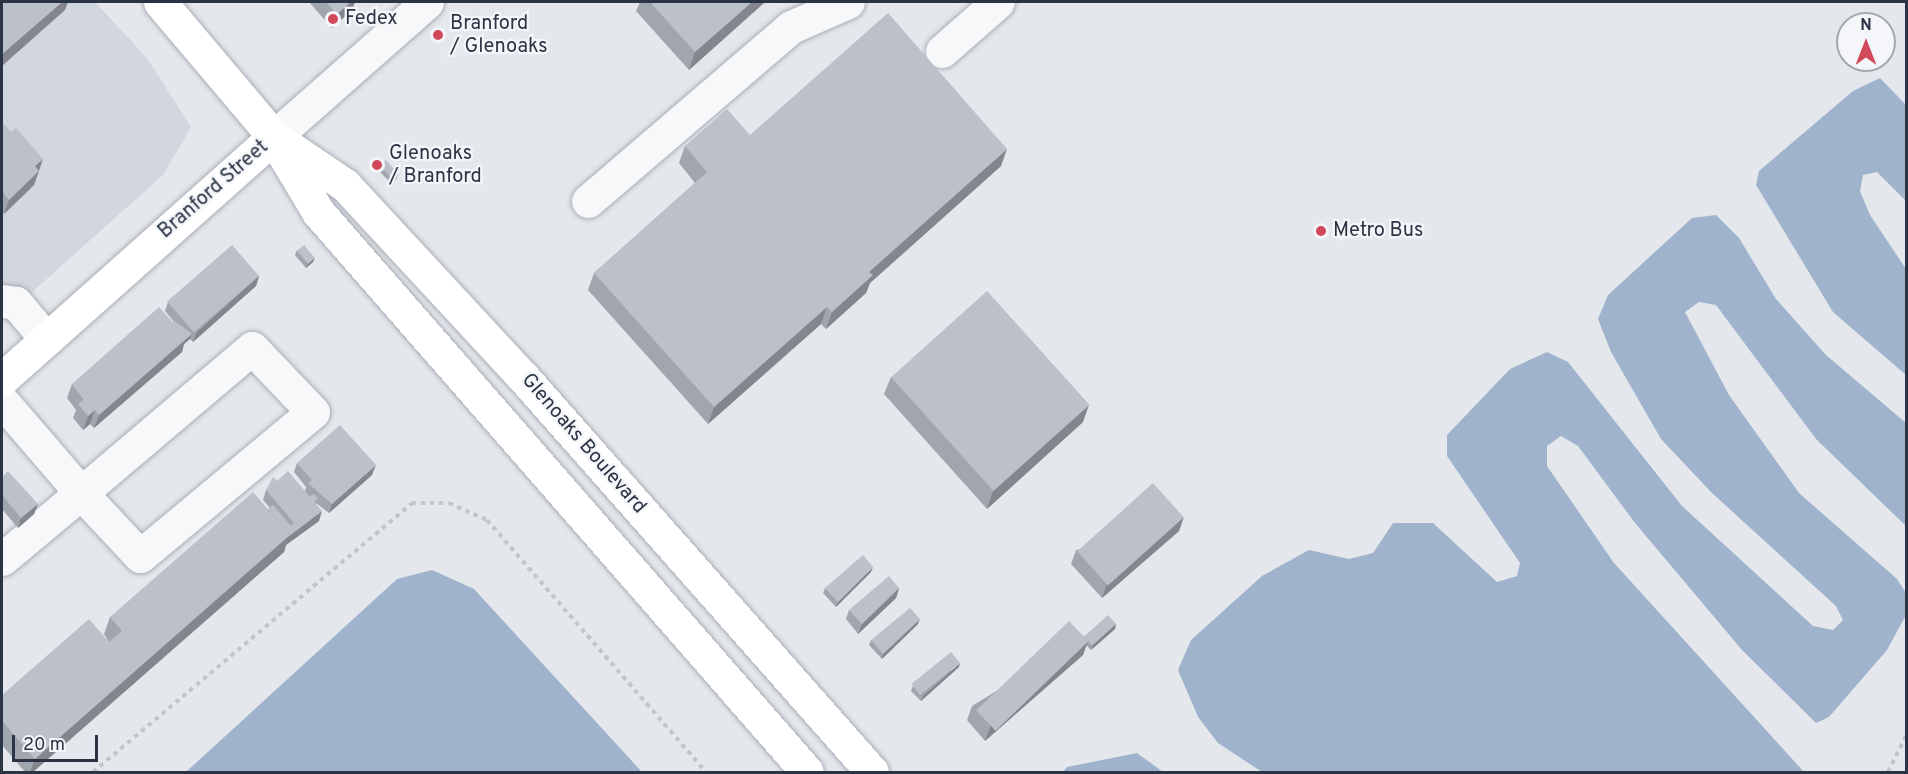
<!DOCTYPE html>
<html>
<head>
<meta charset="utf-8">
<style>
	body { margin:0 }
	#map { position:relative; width:1908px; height:774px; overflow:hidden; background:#e4e7ec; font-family:Overpass,sans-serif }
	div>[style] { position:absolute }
	.built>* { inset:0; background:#d2d6de }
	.water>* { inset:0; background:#9fb4cc }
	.path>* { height:4px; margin-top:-2px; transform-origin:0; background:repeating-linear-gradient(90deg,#c2c5cb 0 4.5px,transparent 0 9px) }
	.roads { filter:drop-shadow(0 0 2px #a9aeb7) drop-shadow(0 0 2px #a9aeb7) }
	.minor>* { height:33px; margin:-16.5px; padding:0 16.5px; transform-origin:16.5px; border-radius:16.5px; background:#f7f8fa }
	.major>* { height:33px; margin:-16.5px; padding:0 16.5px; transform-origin:16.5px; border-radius:16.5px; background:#fff }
	.wall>* { inset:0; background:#a1a5ae }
	.shaded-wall>* { inset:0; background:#83868d }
	.building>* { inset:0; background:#bbc0ca; transform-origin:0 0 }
	.dots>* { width:16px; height:16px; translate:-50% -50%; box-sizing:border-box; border:3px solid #f4f6f9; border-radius:50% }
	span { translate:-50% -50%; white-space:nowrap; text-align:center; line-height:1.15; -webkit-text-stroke:4.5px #f4f6f9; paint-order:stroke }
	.poi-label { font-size:20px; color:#2b3445 }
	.left { translate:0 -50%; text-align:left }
	.street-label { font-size:20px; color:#2b3445 }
	.frame { position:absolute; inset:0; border:3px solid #2b3445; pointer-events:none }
	.north { position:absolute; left:1836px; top:12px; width:60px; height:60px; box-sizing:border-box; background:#f4f6f9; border:2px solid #a4a8b1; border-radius:50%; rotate:0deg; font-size:16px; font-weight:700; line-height:24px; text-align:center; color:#2b3445 }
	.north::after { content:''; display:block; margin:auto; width:21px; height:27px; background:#d1495b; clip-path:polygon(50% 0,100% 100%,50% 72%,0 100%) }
	.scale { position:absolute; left:12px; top:735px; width:86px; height:27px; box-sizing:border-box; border:3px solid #2b3445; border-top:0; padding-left:8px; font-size:18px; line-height:21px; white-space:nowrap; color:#2b3445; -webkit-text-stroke:4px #f4f6f9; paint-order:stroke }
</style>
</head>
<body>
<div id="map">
	<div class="built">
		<div style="clip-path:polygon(2px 2px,95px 2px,147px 58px,191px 127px,163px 175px,2px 319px)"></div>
	</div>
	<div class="water">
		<div style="clip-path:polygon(1880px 78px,1906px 105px,1906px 201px,1877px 172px,1863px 175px,1860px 191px,1870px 215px,1906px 269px,1906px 375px,1833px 312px,1756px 185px,1759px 171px,1853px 91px)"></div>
		<div style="clip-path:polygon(1716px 215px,1739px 238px,1776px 299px,1826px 355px,1906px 423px,1906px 526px,1816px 439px,1716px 305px,1699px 302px,1685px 312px,1729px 395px,1799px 493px,1897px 579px,1906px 593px,1906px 615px,1887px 650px,1829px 717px,1816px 723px,1742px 650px,1635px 523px,1578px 446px,1561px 436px,1547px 446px,1547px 466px,1614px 563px,1804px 772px,1262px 772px,1218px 743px,1198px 717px,1178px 670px,1191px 640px,1262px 576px,1309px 550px,1349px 559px,1373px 553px,1393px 523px,1433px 523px,1497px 582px,1517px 576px,1520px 563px,1447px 456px,1447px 435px,1510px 369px,1547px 352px,1568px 362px,1682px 506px,1813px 626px,1833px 630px,1843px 620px,1836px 606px,1712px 493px,1661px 439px,1611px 352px,1598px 319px,1608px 295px,1692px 218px)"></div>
		<div style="clip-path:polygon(432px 570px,474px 589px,642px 772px,186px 772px,397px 579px)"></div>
		<div style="clip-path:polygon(1137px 753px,1163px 772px,1063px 772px,1067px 767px)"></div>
	</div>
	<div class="path">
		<div style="left:93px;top:772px;width:417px;rotate:-40.1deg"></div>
		<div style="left:412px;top:503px;width:37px"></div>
		<div style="left:449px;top:503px;width:42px;rotate:24.1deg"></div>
		<div style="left:487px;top:520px;width:334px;rotate:49deg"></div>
		<div style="left:1888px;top:772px;width:40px;rotate:-63.4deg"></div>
	</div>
	<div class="roads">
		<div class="minor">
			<div style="left:942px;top:51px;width:74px;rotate:-41.2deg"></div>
			<div style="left:274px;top:137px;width:204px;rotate:-41.4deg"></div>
			<div style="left:588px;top:201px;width:267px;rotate:-40.6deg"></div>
			<div style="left:791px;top:27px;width:62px;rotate:-23.7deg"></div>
			<div style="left:2px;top:301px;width:14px;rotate:8deg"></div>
			<div style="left:16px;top:303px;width:47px;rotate:50.2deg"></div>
			<div style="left:252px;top:348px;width:88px;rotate:46.4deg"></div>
			<div style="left:313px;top:412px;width:225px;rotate:140.2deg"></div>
			<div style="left:140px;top:556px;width:86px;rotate:-133.1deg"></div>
			<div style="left:81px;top:493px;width:224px;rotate:-40.3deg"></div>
			<div style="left:2px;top:401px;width:121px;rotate:49.3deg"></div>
			<div style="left:81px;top:493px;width:103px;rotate:140.1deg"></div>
		</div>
		<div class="major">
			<div style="left:160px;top:2px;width:170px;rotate:49.8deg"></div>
			<div style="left:270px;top:132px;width:93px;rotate:59deg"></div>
			<div style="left:318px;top:212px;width:743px;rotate:48.87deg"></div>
			<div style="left:280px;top:141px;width:78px;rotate:34.1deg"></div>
			<div style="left:345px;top:185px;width:262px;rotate:47.2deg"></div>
			<div style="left:523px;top:377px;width:527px;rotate:48.54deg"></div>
			<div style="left:2px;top:379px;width:364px;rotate:-41.7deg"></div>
		</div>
	</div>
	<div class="wall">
		<div style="clip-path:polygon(309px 2px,355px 2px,352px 10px,332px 28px)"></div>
		<div style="clip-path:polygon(640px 2px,765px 2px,689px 70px,636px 11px)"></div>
		<div style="clip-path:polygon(2px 127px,39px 171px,34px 185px,4px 214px,2px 211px)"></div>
		<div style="clip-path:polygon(750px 135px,1001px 166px,870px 283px,866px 293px,826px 329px,821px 324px,708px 424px,588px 290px,594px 273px,695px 183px,679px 163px,685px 146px)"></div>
		<div style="clip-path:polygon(380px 165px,398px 174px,396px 179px,391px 183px,378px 170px)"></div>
		<div style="clip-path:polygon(297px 250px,313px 262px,306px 268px,295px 255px)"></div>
		<div style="clip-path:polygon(259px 276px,256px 286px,193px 342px,190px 339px,184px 344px,182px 352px,94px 428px,90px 424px,83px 430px,73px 418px,76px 410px,67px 398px,72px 384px,173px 323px,174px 322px,165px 311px,168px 302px)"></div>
		<div style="clip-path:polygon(891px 377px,1083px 422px,987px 509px,884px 394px)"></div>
		<div style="clip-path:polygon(297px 463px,372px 475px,329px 513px,316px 503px,319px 521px,286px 545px,284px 552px,33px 772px,25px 772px,2px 745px,2px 695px,109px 642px,104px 634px,110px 617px,268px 509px,270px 508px,263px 500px,266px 490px,277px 481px,305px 491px,306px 487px,294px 472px)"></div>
		<div style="clip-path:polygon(2px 477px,38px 504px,34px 514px,18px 528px,2px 509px)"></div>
		<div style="clip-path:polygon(1179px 531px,1102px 598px,1071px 564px,1076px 550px)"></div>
		<div style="clip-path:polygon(871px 572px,836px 607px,823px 593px,825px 588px)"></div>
		<div style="clip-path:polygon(899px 588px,896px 598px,858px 634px,846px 619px,849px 610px)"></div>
		<div style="clip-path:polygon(918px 624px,882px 659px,869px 645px,871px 640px)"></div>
		<div style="clip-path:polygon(1116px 624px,1115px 629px,1091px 650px,1086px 645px,1083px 655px,985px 741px,967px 720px,972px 706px,1084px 637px,1084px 636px)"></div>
		<div style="clip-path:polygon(959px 667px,921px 701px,911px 691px,913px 686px)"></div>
	</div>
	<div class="shaded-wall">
		<div style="clip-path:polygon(62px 2px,68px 2px,65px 10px,2px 66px,2px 54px)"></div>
		<div style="clip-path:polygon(351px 2px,355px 2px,352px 10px,332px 28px,337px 14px)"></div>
		<div style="clip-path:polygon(752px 2px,765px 2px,689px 70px,695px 52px)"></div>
		<div style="clip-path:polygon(1007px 149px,1001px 166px,870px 283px,866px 293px,826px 329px,832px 312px,869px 272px)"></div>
		<div style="clip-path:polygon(43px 159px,34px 185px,4px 214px,9px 200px,35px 166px)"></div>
		<div style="clip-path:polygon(398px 174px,396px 179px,391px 183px,392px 178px)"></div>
		<div style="clip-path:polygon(315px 258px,313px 262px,306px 268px,308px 263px)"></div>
		<div style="clip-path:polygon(259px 276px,256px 286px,193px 342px,196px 333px)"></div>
		<div style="clip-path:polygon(827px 307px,821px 324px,708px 424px,714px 407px)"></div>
		<div style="clip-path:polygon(192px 334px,190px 339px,184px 344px,182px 352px,94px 428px,99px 415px)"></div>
		<div style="clip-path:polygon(1089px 405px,1083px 422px,987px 509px,993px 491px)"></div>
		<div style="clip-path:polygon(95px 410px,90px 424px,83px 430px,88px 416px)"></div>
		<div style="clip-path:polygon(376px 465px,372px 475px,329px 513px,332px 504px)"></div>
		<div style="clip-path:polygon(38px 504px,34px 514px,18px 528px,21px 518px)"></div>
		<div style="clip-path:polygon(322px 511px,319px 521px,286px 545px,284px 552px,33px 772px,30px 772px,35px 759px,286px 538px)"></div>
		<div style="clip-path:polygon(1184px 517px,1179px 531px,1102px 598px,1107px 584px)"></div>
		<div style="clip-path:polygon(873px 567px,871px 572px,836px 607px,838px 602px)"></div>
		<div style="clip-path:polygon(899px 588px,896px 598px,858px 634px,862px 624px)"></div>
		<div style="clip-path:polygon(920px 619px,918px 624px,882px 659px,883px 654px)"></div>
		<div style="clip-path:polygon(1116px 624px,1115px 629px,1091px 650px,1093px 645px)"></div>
		<div style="clip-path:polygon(1088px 641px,1083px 655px,985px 741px,990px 727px)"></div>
		<div style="clip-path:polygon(960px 663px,959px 667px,921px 701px,923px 696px)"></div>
	</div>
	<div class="building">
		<div style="clip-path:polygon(2px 2px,62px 2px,2px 54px)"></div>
		<div style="clip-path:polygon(326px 2px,351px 2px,337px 14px)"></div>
		<div style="clip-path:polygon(650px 2px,752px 2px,695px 52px)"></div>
		<div style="clip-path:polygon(888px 13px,1007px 149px,869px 272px,873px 275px,832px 312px,827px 307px,714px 407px,594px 273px,707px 172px,685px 146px,727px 109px,750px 135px)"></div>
		<div style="clip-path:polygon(4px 124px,11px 132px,16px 128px,43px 159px,35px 166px,39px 171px,9px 200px,2px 191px,2px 127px)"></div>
		<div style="left:386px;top:160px;width:18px;height:8px;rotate:49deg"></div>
		<div style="left:232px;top:245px;width:41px;height:86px;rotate:49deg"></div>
		<div style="left:304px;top:245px;width:17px;height:9px;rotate:50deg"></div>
		<div style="left:987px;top:291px;width:153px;height:129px;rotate:48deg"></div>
		<div style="clip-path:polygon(159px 307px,187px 338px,99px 415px,95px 410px,88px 416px,78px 404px,84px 400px,72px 384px)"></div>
		<div style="clip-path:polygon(175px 321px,192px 334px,186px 339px,187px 338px,173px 323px)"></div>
		<div style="clip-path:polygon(340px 425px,376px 465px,332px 504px,308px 483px,312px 480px,297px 463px)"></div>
		<div style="clip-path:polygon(8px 471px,38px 504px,21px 518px,2px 495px,2px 477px)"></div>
		<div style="clip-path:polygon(288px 471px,310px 497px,314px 494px,318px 498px,314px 502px,322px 511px,288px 537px,290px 535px,268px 509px,273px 505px,291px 526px,294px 523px,266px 490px,273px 477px,277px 481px)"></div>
		<div style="left:1153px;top:483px;width:46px;height:102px;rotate:48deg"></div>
		<div style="clip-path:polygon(253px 492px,290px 535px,35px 759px,2px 721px,2px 695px,89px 619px,109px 642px,122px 631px,110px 617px)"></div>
		<div style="clip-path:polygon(863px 555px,873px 567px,838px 602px,825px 588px)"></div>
		<div style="clip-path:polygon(889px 576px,899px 588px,862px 624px,849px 610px)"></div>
		<div style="clip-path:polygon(910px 608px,920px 619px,883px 654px,871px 640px)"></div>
		<div style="left:1108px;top:615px;width:12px;height:32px;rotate:48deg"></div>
		<div style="left:1069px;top:621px;width:28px;height:129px;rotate:46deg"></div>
		<div style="left:951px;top:652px;width:14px;height:51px;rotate:51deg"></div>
	</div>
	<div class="dots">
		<div style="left:333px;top:19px;background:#d1495b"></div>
		<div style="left:438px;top:35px;background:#d1495b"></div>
		<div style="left:377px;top:165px;background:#d1495b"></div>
		<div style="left:1321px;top:231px;background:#d1495b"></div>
	</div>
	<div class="poi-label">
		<span class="left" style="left:345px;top:19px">Fedex</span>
		<span class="left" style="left:450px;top:36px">Branford<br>/ Glenoaks</span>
		<span class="left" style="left:389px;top:166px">Glenoaks<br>/ Branford</span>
		<span class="left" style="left:1333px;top:231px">Metro Bus</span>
	</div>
	<div class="street-label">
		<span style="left:214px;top:190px;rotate:-41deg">Branford Street</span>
		<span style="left:583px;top:444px;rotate:49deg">Glenoaks Boulevard</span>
	</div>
	<div class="frame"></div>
	<div class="north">N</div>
	<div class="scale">20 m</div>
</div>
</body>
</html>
